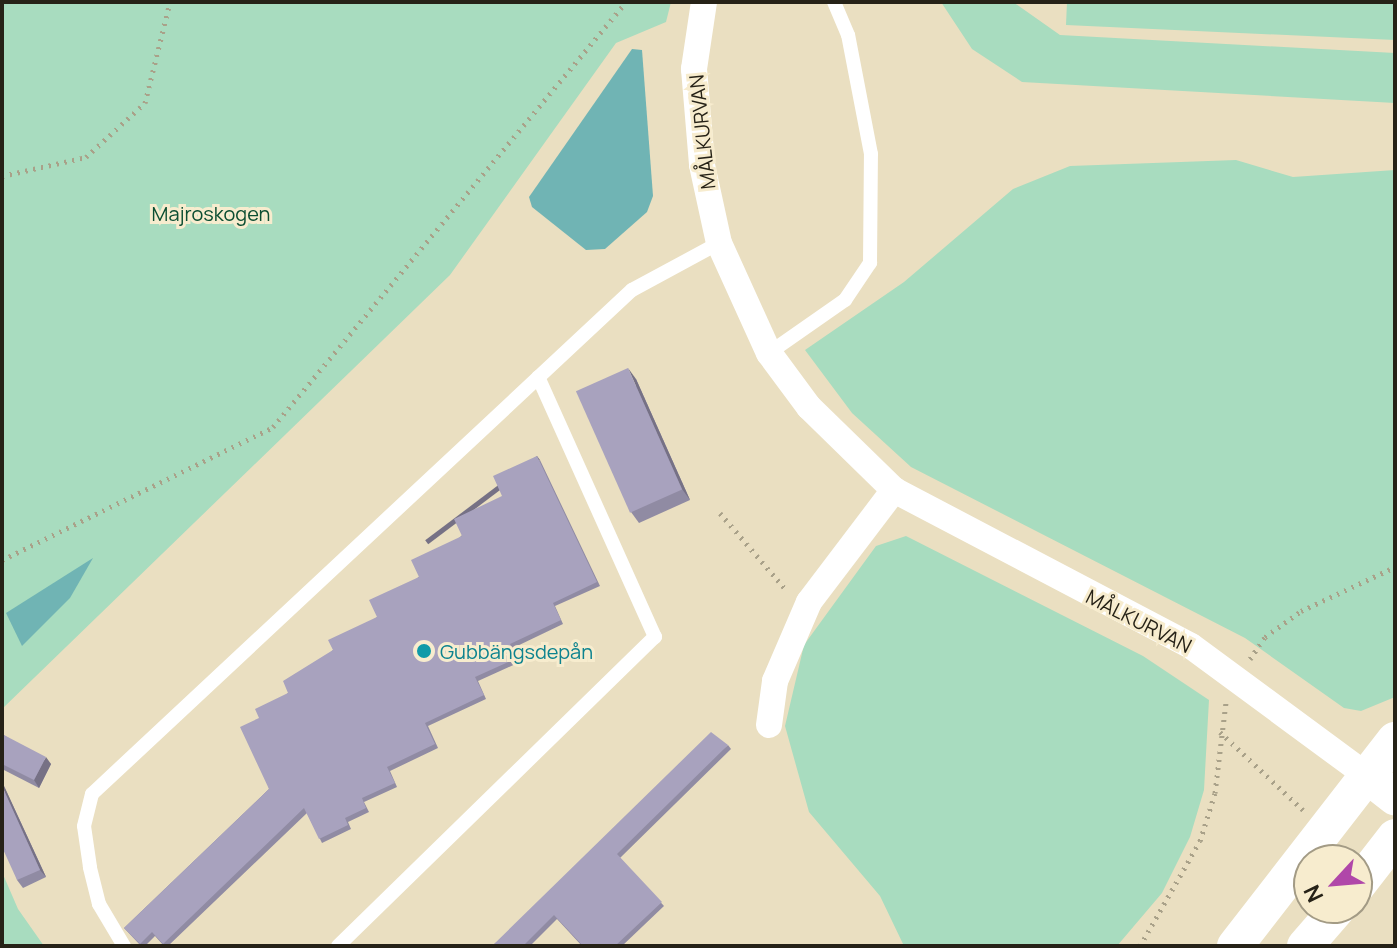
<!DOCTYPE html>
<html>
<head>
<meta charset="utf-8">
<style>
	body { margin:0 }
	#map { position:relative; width:1397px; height:948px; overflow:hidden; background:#eadfc1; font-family:Manrope,sans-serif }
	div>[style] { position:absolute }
	.green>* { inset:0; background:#a8dcbf }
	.water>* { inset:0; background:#70b4b4 }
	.path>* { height:5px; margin-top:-2.5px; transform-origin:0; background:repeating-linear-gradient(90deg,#a9a189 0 2px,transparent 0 8px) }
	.lane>* { height:14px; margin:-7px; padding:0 7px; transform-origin:7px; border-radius:7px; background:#fff }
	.street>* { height:26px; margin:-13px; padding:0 13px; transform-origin:13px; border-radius:13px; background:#fff }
	.secondary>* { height:36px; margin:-18px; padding:0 18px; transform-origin:18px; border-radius:18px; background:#fff }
	.wall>* { inset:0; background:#908ba3 }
	.shaded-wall>* { inset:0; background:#767185; transform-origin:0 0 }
	.building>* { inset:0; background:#a8a2be; transform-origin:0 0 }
	.dots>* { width:22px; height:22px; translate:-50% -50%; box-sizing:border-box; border:4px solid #f7ecce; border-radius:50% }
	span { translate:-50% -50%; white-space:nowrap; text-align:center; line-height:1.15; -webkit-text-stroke:6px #f7ecce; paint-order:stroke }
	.street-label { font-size:20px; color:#262217 }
	.park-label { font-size:20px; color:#0b4e32 }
	.culture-label { font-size:20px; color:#0d838f }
	.left { translate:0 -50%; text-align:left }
	.frame { position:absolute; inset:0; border:4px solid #262217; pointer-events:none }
	.north { position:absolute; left:1293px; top:844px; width:80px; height:80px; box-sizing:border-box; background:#f7ecce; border:2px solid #a39b85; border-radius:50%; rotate:244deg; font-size:22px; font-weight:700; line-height:32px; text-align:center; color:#262217 }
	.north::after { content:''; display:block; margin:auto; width:28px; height:36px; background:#b047a9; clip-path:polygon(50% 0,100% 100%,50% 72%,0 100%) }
</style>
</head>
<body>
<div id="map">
	<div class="green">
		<div style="clip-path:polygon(2px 2px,671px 2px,666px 22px,616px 43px,450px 275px,2px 709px)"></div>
		<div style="clip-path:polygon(941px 2px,1013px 2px,1060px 35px,1395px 53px,1395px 103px,1022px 82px,972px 49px)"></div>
		<div style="clip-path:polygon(1067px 2px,1395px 2px,1395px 40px,1066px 25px)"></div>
		<div style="clip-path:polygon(1236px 160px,1293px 177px,1395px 170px,1395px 697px,1361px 711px,1344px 708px,1245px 638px,911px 467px,852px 413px,805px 350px,904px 282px,1013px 189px,1070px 166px)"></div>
		<div style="clip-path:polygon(906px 536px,1143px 656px,1209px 700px,1204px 790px,1190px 837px,1162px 893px,1117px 946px,904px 946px,880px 896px,809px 812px,785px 726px,804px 645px,876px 546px)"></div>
		<div style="clip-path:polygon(2px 872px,18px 909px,44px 946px,2px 946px)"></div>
	</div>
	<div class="water">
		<div style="clip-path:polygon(632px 49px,642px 50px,653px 196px,647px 212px,605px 249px,586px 250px,532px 207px,529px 197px)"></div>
		<div style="clip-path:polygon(93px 558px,70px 598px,22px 646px,6px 613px)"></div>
	</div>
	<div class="path">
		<div style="left:2px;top:176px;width:86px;rotate:-12.7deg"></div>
		<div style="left:86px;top:157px;width:80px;rotate:-42.5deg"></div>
		<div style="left:145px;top:103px;width:104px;rotate:-76.1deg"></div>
		<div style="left:720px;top:513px;width:103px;rotate:49.3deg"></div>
		<div style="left:2px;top:560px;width:302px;rotate:-26.1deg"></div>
		<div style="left:273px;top:427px;width:552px;rotate:-50.29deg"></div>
		<div style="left:1250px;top:659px;width:27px;rotate:-56deg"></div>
		<div style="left:1265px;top:637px;width:44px;rotate:-35.8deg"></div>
		<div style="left:1301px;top:611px;width:104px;rotate:-25.1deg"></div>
		<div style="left:1220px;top:732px;width:114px;rotate:43.2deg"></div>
		<div style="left:1140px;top:946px;width:121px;rotate:-60.3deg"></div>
		<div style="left:1200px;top:841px;width:50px;rotate:-72.6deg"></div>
		<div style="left:1215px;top:793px;width:92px;rotate:-83.1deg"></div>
	</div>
	<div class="lane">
		<div style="left:769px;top:353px;width:93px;rotate:-34.9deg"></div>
		<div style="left:845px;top:300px;width:45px;rotate:-56deg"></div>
		<div style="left:870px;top:263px;width:109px;rotate:-89.5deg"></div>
		<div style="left:871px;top:154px;width:121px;rotate:-100.9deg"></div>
		<div style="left:848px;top:35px;width:36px;rotate:-113deg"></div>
		<div style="left:124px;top:946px;width:49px;rotate:-120.8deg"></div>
		<div style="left:99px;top:904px;width:38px;rotate:-104deg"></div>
		<div style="left:90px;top:867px;width:41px;rotate:-98.3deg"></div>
		<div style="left:84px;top:826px;width:33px;rotate:-76deg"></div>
		<div style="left:92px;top:794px;width:739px;rotate:-43.03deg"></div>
		<div style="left:632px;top:290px;width:99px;rotate:-28.4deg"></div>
		<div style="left:338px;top:946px;width:443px;rotate:-44.3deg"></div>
		<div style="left:655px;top:637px;width:285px;rotate:-114.2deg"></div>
	</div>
	<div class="street">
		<div style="left:704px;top:2px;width:68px;rotate:98.5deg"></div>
		<div style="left:694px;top:69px;width:96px;rotate:85.2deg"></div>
		<div style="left:702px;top:165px;width:80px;rotate:77.7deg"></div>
		<div style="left:719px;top:243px;width:121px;rotate:65.6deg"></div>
		<div style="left:769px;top:353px;width:67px;rotate:53.5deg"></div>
		<div style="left:809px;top:407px;width:119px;rotate:44.3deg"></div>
		<div style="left:894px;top:490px;width:335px;rotate:27.7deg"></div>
		<div style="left:1191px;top:646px;width:221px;rotate:36.4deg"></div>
		<div style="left:769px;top:725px;width:44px;rotate:-82.2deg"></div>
		<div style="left:775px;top:681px;width:86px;rotate:-66.7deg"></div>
		<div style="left:809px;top:602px;width:141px;rotate:-52.8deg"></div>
	</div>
	<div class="secondary">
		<div style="left:1369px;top:777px;width:33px;rotate:38deg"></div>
		<div style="left:1357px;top:886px;width:62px;rotate:-52.2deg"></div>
		<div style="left:1235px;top:946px;width:261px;rotate:-52.2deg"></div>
		<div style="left:1305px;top:946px;width:50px;rotate:-49deg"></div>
	</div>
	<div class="wall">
		<div style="clip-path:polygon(636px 379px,690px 500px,639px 523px,631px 512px)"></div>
		<div style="clip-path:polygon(540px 460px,600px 586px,555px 606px,563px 624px,513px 648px,520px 662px,478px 681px,486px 699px,428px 726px,438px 748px,390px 771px,397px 787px,364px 802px,369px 812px,348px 822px,351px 829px,322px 843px,307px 813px,168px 946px,164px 946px,155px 936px,145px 946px,141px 946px,124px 928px,269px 789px,259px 718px,288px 693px,333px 650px,377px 617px)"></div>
		<div style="clip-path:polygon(2px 734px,51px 764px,39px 788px,2px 769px)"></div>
		<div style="clip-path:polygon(728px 745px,731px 749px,620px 858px,664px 906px,622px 946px,582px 946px,557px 919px,530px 946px,492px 946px)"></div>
		<div style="clip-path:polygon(4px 786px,46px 877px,23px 888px,17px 880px)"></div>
	</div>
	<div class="shaded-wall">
		<div style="clip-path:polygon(628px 368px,636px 379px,690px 500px,682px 489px)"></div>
		<div style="left:537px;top:456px;width:5px;height:140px;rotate:53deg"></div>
		<div style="clip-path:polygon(46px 757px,51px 764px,39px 788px,34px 780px)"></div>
		<div style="clip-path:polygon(2px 783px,4px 786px,46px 877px,40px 870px,2px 786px)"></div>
	</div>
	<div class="building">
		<div style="left:628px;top:368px;width:133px;height:57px;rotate:66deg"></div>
		<div style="clip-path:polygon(537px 456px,597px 582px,553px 603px,561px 620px,510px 644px,517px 658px,475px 677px,484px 695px,425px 723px,435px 744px,387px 767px,395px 783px,362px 798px,366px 808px,345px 818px,348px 825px,319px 839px,304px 808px,163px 944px,152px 932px,140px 944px,124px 928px,269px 789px,240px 727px,259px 718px,255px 709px,288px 693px,283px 681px,333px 650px,328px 640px,377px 617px,369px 600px,419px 577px,411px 560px,462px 536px,454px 519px,502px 496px,493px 476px)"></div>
		<div style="clip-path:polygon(711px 732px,728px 745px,617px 854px,662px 902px,615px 946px,583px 946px,554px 915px,523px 946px,492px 946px)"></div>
		<div style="clip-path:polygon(2px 734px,46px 757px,34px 780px,2px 764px)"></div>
		<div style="clip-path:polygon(2px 786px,40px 870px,17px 880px,2px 847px)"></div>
	</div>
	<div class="dots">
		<div style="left:424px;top:651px;background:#0f9aa8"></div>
	</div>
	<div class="street-label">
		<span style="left:702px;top:132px;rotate:-96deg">MÅLKURVAN</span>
		<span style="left:1139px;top:621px;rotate:27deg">MÅLKURVAN</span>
	</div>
	<div class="park-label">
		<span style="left:211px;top:213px">Majroskogen</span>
	</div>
	<div class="culture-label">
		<span class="left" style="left:440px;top:651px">Gubbängsdepån</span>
	</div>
	<div class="frame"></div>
	<div class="north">N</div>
</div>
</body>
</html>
